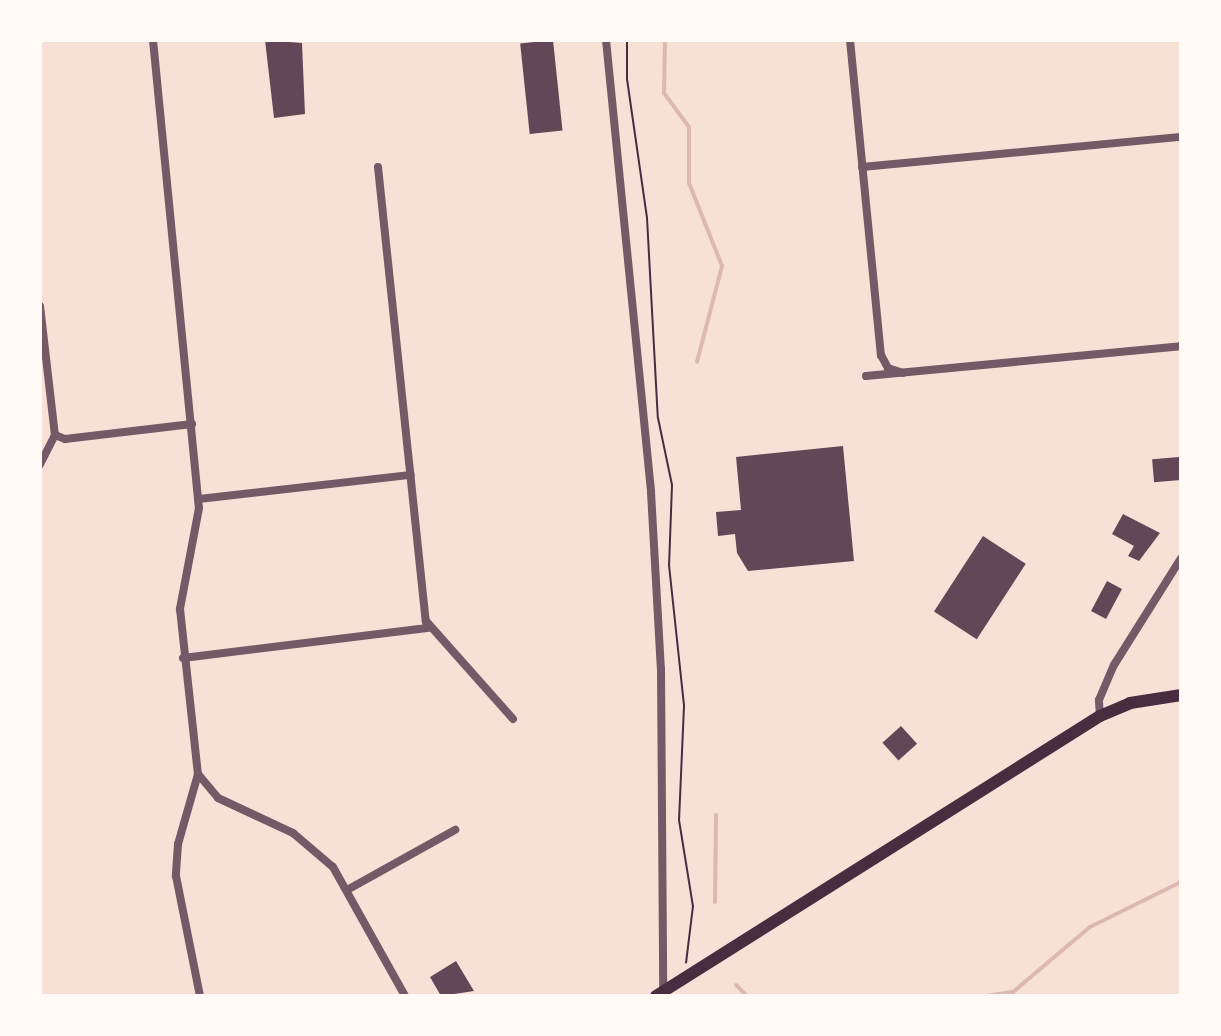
<!DOCTYPE html>
<html>
<head>
<meta charset="utf-8">
<style>
	body { margin:0 }
	#map { position:relative; width:1221px; height:1036px; overflow:hidden; background:#f7e1d7; font-family:Overpass,sans-serif }
	div>[style] { position:absolute }
	.stream>* { height:4px; margin:-2px; padding:0 2px; transform-origin:2px; border-radius:2px; background:#dcb8b0 }
	.building>* { inset:0; background:#644757; transform-origin:0 0 }
	.path>* { height:2px; margin:-1px; padding:0 1px; transform-origin:1px; border-radius:1px; background:#4a2c40 }
	.minor>* { height:8px; margin:-4px; padding:0 4px; transform-origin:4px; border-radius:4px; background:#755966 }
	.primary>* { height:12px; margin:-6px; padding:0 6px; transform-origin:6px; border-radius:6px; background:#4a2c40 }
	span { translate:-50% -50%; white-space:nowrap; text-align:center; line-height:1.15; -webkit-text-stroke:8px #fffaf5; paint-order:stroke }
	.frame { position:absolute; inset:0; border:42px solid #fffaf5; pointer-events:none }
</style>
</head>
<body>
<div id="map">
	<div class="stream">
		<div style="left:665px;top:40px;width:53px;rotate:91.1deg"></div>
		<div style="left:664px;top:93px;width:42px;rotate:53.7deg"></div>
		<div style="left:689px;top:127px;width:56px;rotate:90deg"></div>
		<div style="left:689px;top:183px;width:89px;rotate:68.3deg"></div>
		<div style="left:722px;top:266px;width:99px;rotate:104.6deg"></div>
		<div style="left:715px;top:902px;width:87px;rotate:-89.3deg"></div>
		<div style="left:736px;top:985px;width:16px;rotate:45deg"></div>
		<div style="left:985px;top:996px;width:28px;rotate:-8deg"></div>
		<div style="left:1013px;top:992px;width:101px;rotate:-40.2deg"></div>
		<div style="left:1090px;top:927px;width:102px;rotate:-26.3deg"></div>
	</div>
	<div class="building">
		<div style="clip-path:polygon(265px 40px,302px 43px,305px 114px,274px 118px)"></div>
		<div style="left:553px;top:40px;width:91px;height:33px;rotate:84deg"></div>
		<div style="clip-path:polygon(843px 446px,854px 561px,748px 571px,737px 553px,735px 534px,718px 536px,716px 512px,741px 510px,736px 457px)"></div>
		<div style="left:1179px;top:457px;width:23px;height:27px;rotate:85deg"></div>
		<div style="clip-path:polygon(1123px 514px,1160px 533px,1139px 561px,1128px 556px,1134px 546px,1112px 534px)"></div>
		<div style="left:983px;top:536px;width:51px;height:90px;rotate:33deg"></div>
		<div style="left:1107px;top:581px;width:17px;height:34px;rotate:28deg"></div>
		<div style="left:901px;top:726px;width:24px;height:25px;rotate:48deg"></div>
		<div style="clip-path:polygon(456px 961px,474px 991px,441px 996px,430px 977px)"></div>
	</div>
	<div class="path">
		<div style="left:627px;top:40px;width:39px;rotate:90deg"></div>
		<div style="left:627px;top:79px;width:140px;rotate:81.8deg"></div>
		<div style="left:647px;top:218px;width:200px;rotate:86.9deg"></div>
		<div style="left:658px;top:418px;width:68px;rotate:78.2deg"></div>
		<div style="left:672px;top:485px;width:80px;rotate:92.1deg"></div>
		<div style="left:669px;top:565px;width:142px;rotate:83.9deg"></div>
		<div style="left:684px;top:706px;width:114px;rotate:92.5deg"></div>
		<div style="left:679px;top:820px;width:87px;rotate:80.8deg"></div>
		<div style="left:693px;top:906px;width:57px;rotate:97deg"></div>
	</div>
	<div class="minor">
		<div style="left:153px;top:40px;width:470px;rotate:84.4deg"></div>
		<div style="left:199px;top:508px;width:103px;rotate:100.7deg"></div>
		<div style="left:180px;top:609px;width:166px;rotate:83.8deg"></div>
		<div style="left:198px;top:774px;width:73px;rotate:105.9deg"></div>
		<div style="left:178px;top:844px;width:32px;rotate:94deg"></div>
		<div style="left:176px;top:876px;width:122px;rotate:78.7deg"></div>
		<div style="left:606px;top:40px;width:454px;rotate:84.3deg"></div>
		<div style="left:651px;top:492px;width:177px;rotate:86.8deg"></div>
		<div style="left:661px;top:669px;width:323px;rotate:89.6deg"></div>
		<div style="left:850px;top:40px;width:317px;rotate:84.4deg"></div>
		<div style="left:881px;top:355px;width:15px;rotate:62deg"></div>
		<div style="left:888px;top:368px;width:16px;rotate:18deg"></div>
		<div style="left:378px;top:167px;width:457px;rotate:84deg"></div>
		<div style="left:426px;top:621px;width:131px;rotate:48.4deg"></div>
		<div style="left:862px;top:167px;width:320px;rotate:-5.4deg"></div>
		<div style="left:40px;top:306px;width:130px;rotate:83.4deg"></div>
		<div style="left:55px;top:435px;width:34px;rotate:117deg"></div>
		<div style="left:866px;top:376px;width:316px;rotate:-5.4deg"></div>
		<div style="left:55px;top:435px;width:11px;rotate:22deg"></div>
		<div style="left:65px;top:439px;width:128px;rotate:-6.7deg"></div>
		<div style="left:199px;top:499px;width:213px;rotate:-6.5deg"></div>
		<div style="left:183px;top:658px;width:248px;rotate:-7deg"></div>
		<div style="left:1100px;top:716px;width:16px;rotate:-94deg"></div>
		<div style="left:1099px;top:700px;width:38px;rotate:-67deg"></div>
		<div style="left:1114px;top:665px;width:126px;rotate:-57.9deg"></div>
		<div style="left:198px;top:774px;width:31px;rotate:50deg"></div>
		<div style="left:218px;top:798px;width:83px;rotate:25deg"></div>
		<div style="left:293px;top:833px;width:52px;rotate:40.4deg"></div>
		<div style="left:333px;top:867px;width:148px;rotate:60.8deg"></div>
		<div style="left:347px;top:890px;width:124px;rotate:-29.1deg"></div>
	</div>
	<div class="primary">
		<div style="left:656px;top:996px;width:525px;rotate:-32.24deg"></div>
		<div style="left:1100px;top:716px;width:33px;rotate:-23deg"></div>
		<div style="left:1130px;top:703px;width:52px;rotate:-8.9deg"></div>
	</div>
	<div class="frame"></div>
</div>
</body>
</html>
